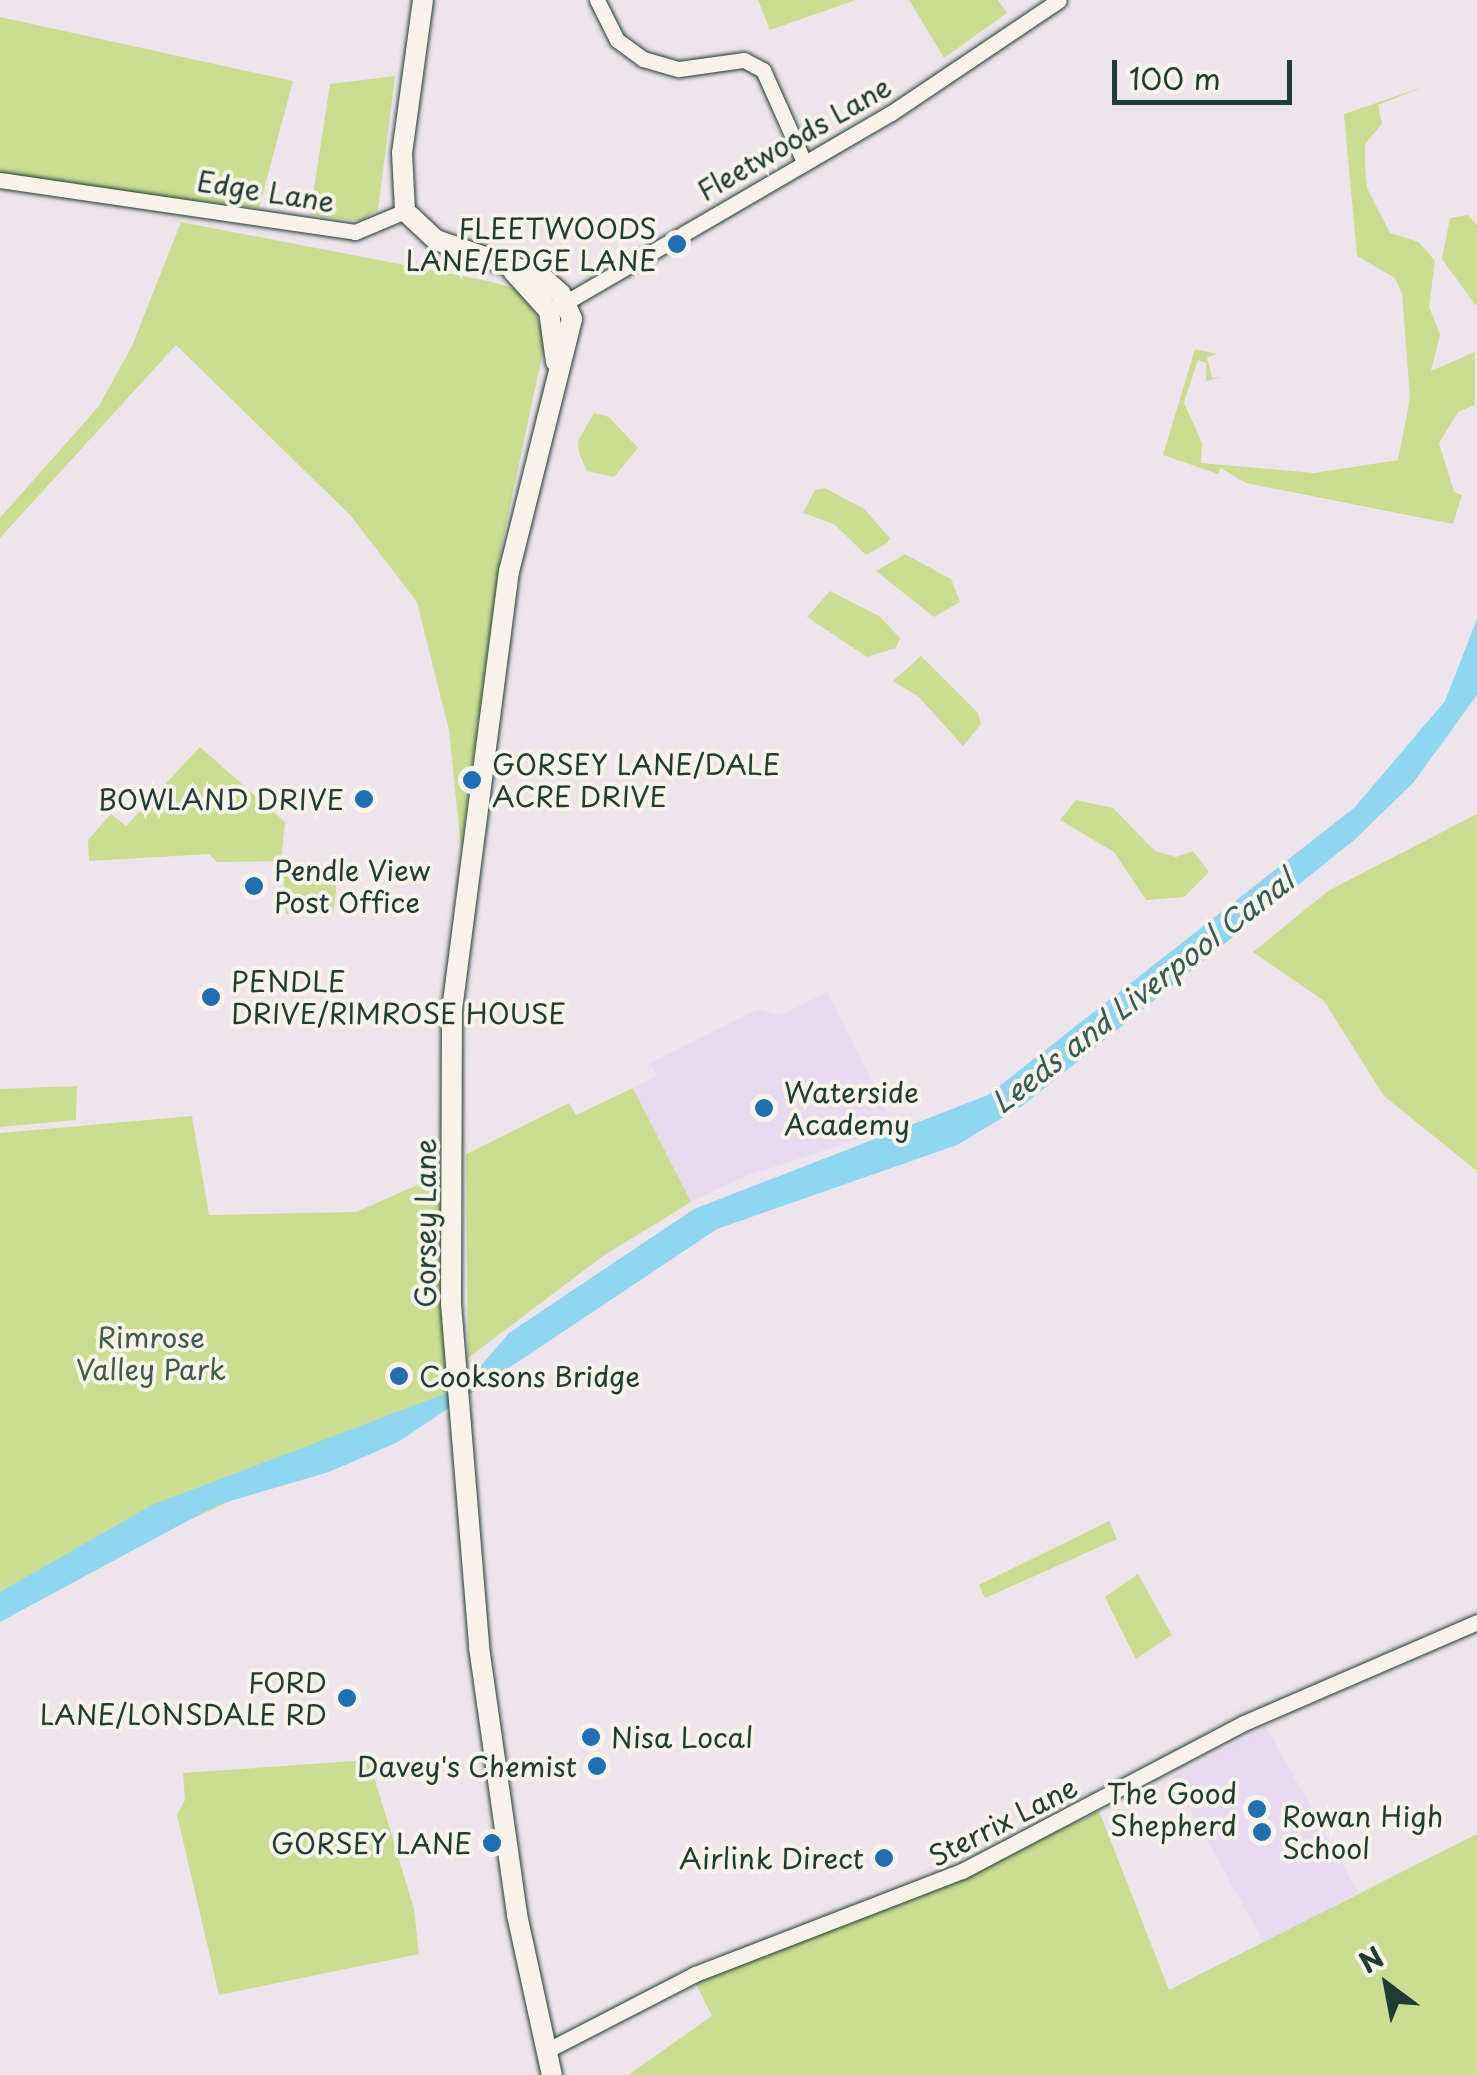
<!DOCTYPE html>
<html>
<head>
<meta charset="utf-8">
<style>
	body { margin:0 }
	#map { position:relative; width:1477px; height:2075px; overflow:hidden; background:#eee5ec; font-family:"Playpen Sans",sans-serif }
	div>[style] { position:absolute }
	.built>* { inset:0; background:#e8dbef; transform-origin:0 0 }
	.green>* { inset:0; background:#cadd91 }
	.water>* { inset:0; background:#8fd6f0 }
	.roads { filter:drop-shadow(0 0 2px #1f3d34) drop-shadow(0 0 2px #1f3d34) }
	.minor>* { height:15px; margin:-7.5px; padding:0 7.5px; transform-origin:7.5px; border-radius:7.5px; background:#f7f3e8 }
	.major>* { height:20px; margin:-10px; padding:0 10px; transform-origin:10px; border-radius:10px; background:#f7f3e8 }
	.dots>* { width:28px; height:28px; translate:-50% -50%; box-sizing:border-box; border:5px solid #f7f3e8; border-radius:50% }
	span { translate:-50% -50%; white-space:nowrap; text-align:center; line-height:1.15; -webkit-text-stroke:8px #f7f3e8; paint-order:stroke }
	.street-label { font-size:28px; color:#1f3d34 }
	.poi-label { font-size:28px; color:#1f3d34 }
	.right { translate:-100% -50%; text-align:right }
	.left { translate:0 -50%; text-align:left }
	.park-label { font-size:28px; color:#415d47 }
	.water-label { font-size:30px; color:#355c5a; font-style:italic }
	.north { position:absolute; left:1337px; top:1935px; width:100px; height:100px; -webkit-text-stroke:8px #f7f3e8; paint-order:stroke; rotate:328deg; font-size:28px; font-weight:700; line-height:40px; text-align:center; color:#1f3d34 }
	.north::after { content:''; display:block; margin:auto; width:35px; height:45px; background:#1f3d34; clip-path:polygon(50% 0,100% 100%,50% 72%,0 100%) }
	.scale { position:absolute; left:1112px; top:60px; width:180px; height:45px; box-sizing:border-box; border:5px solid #1f3d34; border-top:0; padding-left:12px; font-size:30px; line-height:35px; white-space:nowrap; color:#1f3d34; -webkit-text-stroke:8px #f7f3e8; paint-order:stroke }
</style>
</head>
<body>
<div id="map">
	<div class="built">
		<div style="clip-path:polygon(827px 992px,895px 1127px,746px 1176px,691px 1202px,633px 1088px,657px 1076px,650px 1063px,758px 1009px,779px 1016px)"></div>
		<div style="left:1266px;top:1726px;width:190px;height:107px;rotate:61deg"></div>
	</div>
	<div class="green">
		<div style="clip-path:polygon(758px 0,856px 0,770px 30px)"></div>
		<div style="clip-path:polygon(909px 0,998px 0,1007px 13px,944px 58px)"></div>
		<div style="clip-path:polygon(0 17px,293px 81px,259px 208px,0 179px)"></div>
		<div style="clip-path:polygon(395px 76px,378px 210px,360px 221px,310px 215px,330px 84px)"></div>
		<div style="clip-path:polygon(1426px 86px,1378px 105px,1382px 124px,1365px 144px,1365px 166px,1367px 188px,1390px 233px,1419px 242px,1435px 261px,1429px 307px,1440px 334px,1431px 371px,1475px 352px,1475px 405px,1458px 412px,1439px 443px,1454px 492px,1462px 495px,1453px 524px,1246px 483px,1221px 468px,1218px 474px,1163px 455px,1195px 349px,1217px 354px,1207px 357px,1212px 378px,1222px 377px,1206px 381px,1206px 363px,1198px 360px,1184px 403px,1202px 443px,1201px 463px,1314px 473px,1398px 460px,1410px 398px,1402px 294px,1395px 278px,1357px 256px,1344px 114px)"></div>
		<div style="clip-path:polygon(1468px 215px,1477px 225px,1477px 307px,1442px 259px,1450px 218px)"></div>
		<div style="clip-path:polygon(181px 222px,488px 281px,516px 289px,537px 316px,545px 342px,502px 544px,461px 848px,449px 730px,417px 602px,351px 516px,176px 345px,0 538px,0 518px,99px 406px,132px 346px)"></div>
		<div style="clip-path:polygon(594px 413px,609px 417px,638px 448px,614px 477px,587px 471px,579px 453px,578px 441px)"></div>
		<div style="clip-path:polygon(825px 488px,864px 509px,890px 538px,887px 543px,866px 555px,834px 524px,803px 513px,815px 490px)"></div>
		<div style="clip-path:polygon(905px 554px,951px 579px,960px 602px,934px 617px,876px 571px)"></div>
		<div style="clip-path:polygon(830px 591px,879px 616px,900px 638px,896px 648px,867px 657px,807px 617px)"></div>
		<div style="clip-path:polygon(921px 656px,978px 713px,981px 724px,963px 746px,919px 697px,893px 681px)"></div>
		<div style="clip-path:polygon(200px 747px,285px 822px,281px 861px,217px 862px,209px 854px,89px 861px,88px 840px,111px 814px,126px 826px)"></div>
		<div style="clip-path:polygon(1076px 800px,1113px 808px,1155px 851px,1176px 857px,1193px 851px,1209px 872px,1184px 897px,1146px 900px,1114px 852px,1060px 820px)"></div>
		<div style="clip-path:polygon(1477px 814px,1477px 1171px,1384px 1096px,1324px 1001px,1253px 952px,1328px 891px)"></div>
		<div style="clip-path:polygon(283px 865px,339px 865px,333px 914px,286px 914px)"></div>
		<div style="clip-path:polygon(77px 1086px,76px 1120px,0 1127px,0 1089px)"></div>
		<div style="clip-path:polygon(633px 1088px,691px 1202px,603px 1256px,468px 1358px,466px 1154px,569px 1103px,576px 1115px)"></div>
		<div style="clip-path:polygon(192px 1116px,209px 1215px,356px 1212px,454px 1169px,445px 1401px,0 1608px,0 1133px)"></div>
		<div style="clip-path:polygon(1109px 1521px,1117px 1539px,985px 1598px,979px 1585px)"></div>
		<div style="clip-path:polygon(1138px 1574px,1172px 1635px,1136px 1659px,1105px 1597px)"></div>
		<div style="clip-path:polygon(369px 1760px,414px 1909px,419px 1954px,219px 1995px,177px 1815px,185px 1800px,183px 1773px)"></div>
		<div style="clip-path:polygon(1099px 1811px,1169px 1990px,1477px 1834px,1477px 2075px,628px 2075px,712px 2016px,695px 1982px,922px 1896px)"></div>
	</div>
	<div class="water">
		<div style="clip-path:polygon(1477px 619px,1477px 695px,1413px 783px,1353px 841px,1022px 1106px,957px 1145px,717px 1229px,398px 1442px,329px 1472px,217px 1505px,0 1622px,0 1592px,152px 1505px,447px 1393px,472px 1376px,509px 1333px,694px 1209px,988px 1095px,1355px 807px,1445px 701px)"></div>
	</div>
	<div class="roads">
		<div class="minor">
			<div style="left:597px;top:0;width:45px;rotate:63.4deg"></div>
			<div style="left:617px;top:40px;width:32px;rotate:36deg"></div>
			<div style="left:643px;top:59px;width:37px;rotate:16deg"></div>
			<div style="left:679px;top:69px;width:66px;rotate:-7.9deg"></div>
			<div style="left:744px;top:60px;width:21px;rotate:28deg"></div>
			<div style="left:763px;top:70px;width:101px;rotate:66deg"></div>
			<div style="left:0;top:180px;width:359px;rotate:8.3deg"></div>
			<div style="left:355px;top:232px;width:54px;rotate:-22.8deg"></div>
			<div style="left:556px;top:308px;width:388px;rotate:-30.2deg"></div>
			<div style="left:891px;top:113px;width:202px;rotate:-33.9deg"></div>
			<div style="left:546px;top:2051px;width:168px;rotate:-27.3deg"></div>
			<div style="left:695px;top:1974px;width:286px;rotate:-21.1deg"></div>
			<div style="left:962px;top:1871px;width:318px;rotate:-27.7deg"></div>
			<div style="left:1244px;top:1723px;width:254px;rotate:-23.4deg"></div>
		</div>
		<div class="major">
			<div style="left:423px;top:0;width:154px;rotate:97.8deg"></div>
			<div style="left:402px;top:153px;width:58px;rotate:87deg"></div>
			<div style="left:405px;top:211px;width:42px;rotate:43.1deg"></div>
			<div style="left:436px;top:240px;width:112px;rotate:19.2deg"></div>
			<div style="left:542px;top:277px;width:25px;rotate:42deg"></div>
			<div style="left:561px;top:294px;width:27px;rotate:66deg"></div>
			<div style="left:572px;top:319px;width:260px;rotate:104deg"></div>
			<div style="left:509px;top:571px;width:443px;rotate:97.4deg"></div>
			<div style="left:452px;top:1010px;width:294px;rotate:90.2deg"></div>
			<div style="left:451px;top:1304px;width:344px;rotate:85.3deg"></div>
			<div style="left:479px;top:1647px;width:271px;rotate:81.9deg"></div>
			<div style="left:517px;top:1915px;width:164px;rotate:77.7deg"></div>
			<div style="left:513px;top:271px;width:54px;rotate:48deg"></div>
			<div style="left:549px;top:311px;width:51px;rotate:82.2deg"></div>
		</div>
	</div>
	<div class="dots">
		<div style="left:677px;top:244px;background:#1f6fb2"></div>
		<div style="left:472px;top:780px;background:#1f6fb2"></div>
		<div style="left:364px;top:799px;background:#1f6fb2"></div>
		<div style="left:254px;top:886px;background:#1f6fb2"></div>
		<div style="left:211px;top:997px;background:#1f6fb2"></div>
		<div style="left:764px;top:1108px;background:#1f6fb2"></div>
		<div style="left:399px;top:1376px;background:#1f6fb2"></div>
		<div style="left:347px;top:1698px;background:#1f6fb2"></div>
		<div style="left:591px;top:1737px;background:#1f6fb2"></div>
		<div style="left:597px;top:1766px;background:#1f6fb2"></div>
		<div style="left:1257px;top:1809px;background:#1f6fb2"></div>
		<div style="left:1262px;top:1832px;background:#1f6fb2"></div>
		<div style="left:492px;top:1843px;background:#1f6fb2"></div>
		<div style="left:884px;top:1858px;background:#1f6fb2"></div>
	</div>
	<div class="street-label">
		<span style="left:794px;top:138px;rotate:-30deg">Fleetwoods Lane</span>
		<span style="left:266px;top:191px;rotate:9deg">Edge Lane</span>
		<span style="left:425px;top:1223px;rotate:-90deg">Gorsey Lane</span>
		<span style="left:1003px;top:1821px;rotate:-27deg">Sterrix Lane</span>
	</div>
	<div class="poi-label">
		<span class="right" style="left:657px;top:244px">FLEETWOODS<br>LANE/EDGE LANE</span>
		<span class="left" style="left:492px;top:780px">GORSEY LANE/DALE<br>ACRE DRIVE</span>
		<span class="right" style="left:344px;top:799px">BOWLAND DRIVE</span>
		<span class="left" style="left:274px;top:886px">Pendle View<br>Post Office</span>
		<span class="left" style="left:231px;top:997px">PENDLE<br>DRIVE/RIMROSE HOUSE</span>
		<span class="left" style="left:784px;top:1108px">Waterside<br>Academy</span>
		<span class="left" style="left:419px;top:1376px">Cooksons Bridge</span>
		<span class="right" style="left:327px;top:1698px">FORD<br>LANE/LONSDALE RD</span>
		<span class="left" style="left:611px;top:1737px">Nisa Local</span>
		<span class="right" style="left:577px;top:1766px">Davey's Chemist</span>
		<span class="right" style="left:1237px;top:1809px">The Good<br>Shepherd</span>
		<span class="left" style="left:1282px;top:1832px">Rowan High<br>School</span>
		<span class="right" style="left:472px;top:1843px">GORSEY LANE</span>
		<span class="right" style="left:864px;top:1858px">Airlink Direct</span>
	</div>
	<div class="park-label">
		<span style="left:151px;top:1353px">Rimrose<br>Valley Park</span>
	</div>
	<div class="water-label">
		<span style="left:1142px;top:991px;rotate:-38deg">Leeds and Liverpool Canal</span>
	</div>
	<div class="north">N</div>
	<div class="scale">100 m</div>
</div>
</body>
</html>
